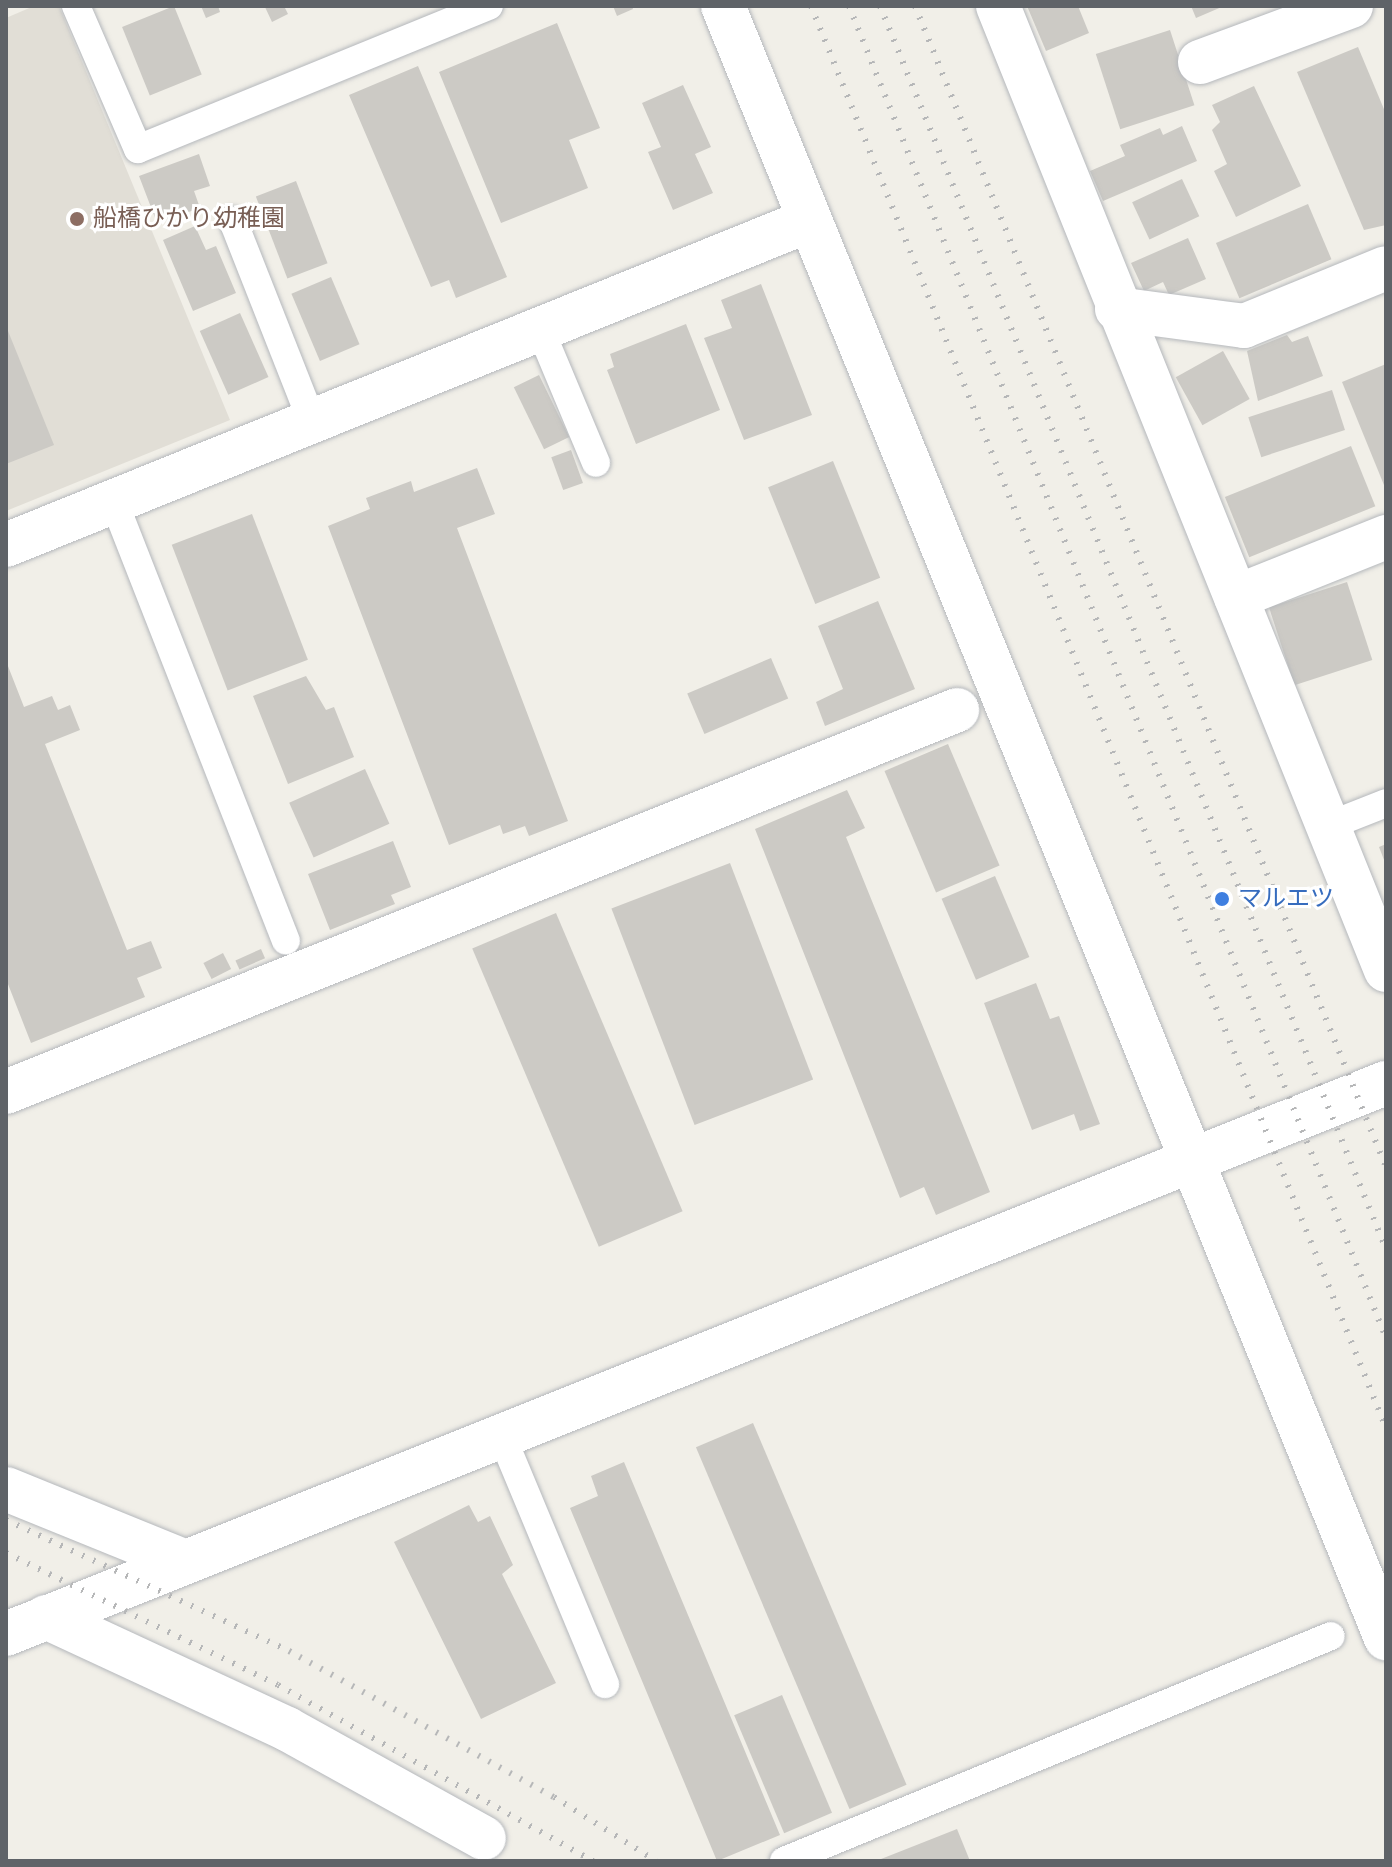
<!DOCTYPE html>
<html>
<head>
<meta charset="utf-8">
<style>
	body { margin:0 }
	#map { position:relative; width:1392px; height:1867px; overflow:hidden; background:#f1efe8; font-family:Roboto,"Noto Sans JP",sans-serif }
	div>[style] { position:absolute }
	.education>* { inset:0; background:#e1ded6 }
	.building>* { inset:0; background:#cccac5; transform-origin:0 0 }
	.roads { filter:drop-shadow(0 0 2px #b5b8bc) drop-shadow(0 0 2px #b5b8bc) }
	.service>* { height:28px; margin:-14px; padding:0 14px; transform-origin:14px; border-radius:14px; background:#fff }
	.minor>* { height:44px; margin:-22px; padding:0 22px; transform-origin:22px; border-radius:22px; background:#fff }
	.tertiary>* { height:44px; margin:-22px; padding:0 22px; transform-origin:22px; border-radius:22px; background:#fff }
	.rail>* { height:6px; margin-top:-3px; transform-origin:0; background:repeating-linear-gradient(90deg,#b6b7b8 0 2px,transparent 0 12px) }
	.dots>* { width:22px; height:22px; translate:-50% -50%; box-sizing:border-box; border:4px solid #fff; border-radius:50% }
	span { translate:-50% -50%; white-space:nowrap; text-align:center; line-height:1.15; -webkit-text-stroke:6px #fff; paint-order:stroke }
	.education-label { font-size:24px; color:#785e54 }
	.left { translate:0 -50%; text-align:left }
	.shop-label { font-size:24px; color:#366cbe }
	.frame { position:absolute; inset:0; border:8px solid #5f6368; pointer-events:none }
</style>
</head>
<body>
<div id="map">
	<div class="education">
		<div style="clip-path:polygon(34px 6px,59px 6px,230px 420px,6px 511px,6px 18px)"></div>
	</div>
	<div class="building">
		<div style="left:174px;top:6px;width:74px;height:56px;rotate:68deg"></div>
		<div style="clip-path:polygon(201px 6px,218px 6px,220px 12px,206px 18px)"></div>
		<div style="clip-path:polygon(284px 6px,288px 14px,272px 22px,265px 7px)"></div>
		<div style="clip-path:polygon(613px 6px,632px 6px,633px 9px,617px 16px)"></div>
		<div style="clip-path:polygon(1027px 6px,1078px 6px,1089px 33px,1046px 51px)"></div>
		<div style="clip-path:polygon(1191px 6px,1224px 6px,1196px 18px)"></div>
		<div style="clip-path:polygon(557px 23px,600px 128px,569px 140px,588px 188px,501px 223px,439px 72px)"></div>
		<div style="left:1170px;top:30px;width:79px;height:78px;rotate:72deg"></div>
		<div style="clip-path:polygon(1358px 47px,1386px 114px,1386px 225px,1364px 230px,1297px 72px)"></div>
		<div style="clip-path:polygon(418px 66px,507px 277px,456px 298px,449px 280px,431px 287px,349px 95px)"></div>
		<div style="clip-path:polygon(683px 85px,711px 147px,695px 154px,713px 193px,673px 210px,648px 152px,661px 147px,642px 103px)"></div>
		<div style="clip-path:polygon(1254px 86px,1301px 186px,1236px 217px,1214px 171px,1227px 164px,1212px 130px,1220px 122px,1212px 105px)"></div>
		<div style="clip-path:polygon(1182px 126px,1197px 161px,1103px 201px,1090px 171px,1125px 156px,1120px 145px,1160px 128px,1163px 135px)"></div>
		<div style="clip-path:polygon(199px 154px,210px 186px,194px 191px,200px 208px,157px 223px,139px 176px)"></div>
		<div style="left:1182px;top:179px;width:41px;height:55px;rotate:65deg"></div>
		<div style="left:296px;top:181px;width:88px;height:43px;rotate:69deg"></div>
		<div style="left:1308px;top:204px;width:60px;height:100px;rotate:67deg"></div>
		<div style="clip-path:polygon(195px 226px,206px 250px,216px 246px,236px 293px,193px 311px,163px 240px)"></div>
		<div style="clip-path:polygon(1188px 238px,1206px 279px,1169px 295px,1163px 282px,1144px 291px,1131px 263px)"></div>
		<div style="left:331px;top:277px;width:73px;height:43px;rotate:67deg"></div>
		<div style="clip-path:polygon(761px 284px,812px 415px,744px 440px,704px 338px,732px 328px,721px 300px)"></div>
		<div style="left:240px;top:313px;width:70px;height:44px;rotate:66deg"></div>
		<div style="clip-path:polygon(686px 324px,720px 410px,636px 444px,607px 370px,614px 367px,610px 354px)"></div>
		<div style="clip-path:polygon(6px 326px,54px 445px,6px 464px)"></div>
		<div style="clip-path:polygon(1287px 335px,1292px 342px,1308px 336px,1323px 376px,1258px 401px,1247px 351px)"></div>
		<div style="left:1223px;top:351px;width:55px;height:54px;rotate:61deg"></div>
		<div style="clip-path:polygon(1386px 364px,1386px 490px,1342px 382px)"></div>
		<div style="left:539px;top:375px;width:69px;height:28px;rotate:64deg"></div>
		<div style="left:1332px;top:390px;width:42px;height:88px;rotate:72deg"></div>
		<div style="left:1351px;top:446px;width:65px;height:136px;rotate:68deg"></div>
		<div style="left:571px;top:450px;width:35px;height:21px;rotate:70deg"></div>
		<div style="left:833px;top:461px;width:126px;height:70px;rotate:68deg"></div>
		<div style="clip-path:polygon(477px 468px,495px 514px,457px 528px,568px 821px,529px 836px,525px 826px,503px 834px,500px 825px,449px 845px,328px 526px,370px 509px,366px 498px,411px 481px,414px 492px)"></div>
		<div style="left:252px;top:514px;width:156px;height:86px;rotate:69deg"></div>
		<div style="left:1347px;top:582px;width:82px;height:82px;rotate:72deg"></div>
		<div style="clip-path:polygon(878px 601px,915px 689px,825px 726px,816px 702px,843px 689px,818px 626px)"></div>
		<div style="left:771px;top:658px;width:44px;height:91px;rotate:67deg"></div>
		<div style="clip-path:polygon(6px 661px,24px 707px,52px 696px,58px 710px,70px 705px,80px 730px,45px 744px,127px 950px,151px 941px,162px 968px,137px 978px,145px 997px,31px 1043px,6px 979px)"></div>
		<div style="clip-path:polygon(306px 676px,326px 710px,334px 707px,354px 757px,288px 784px,253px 696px)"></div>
		<div style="left:948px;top:744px;width:132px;height:69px;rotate:67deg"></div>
		<div style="left:365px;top:769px;width:60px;height:83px;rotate:66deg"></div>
		<div style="clip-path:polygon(847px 790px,865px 828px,846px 837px,990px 1192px,936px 1215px,924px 1187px,900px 1198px,755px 829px)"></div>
		<div style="clip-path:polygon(393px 841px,411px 887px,391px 895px,395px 904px,330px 930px,308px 874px)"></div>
		<div style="clip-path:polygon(1386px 844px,1386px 865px,1379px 847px)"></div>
		<div style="left:730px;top:863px;width:232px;height:127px;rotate:69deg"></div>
		<div style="left:995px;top:876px;width:88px;height:58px;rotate:67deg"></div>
		<div style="left:556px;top:913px;width:324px;height:91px;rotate:67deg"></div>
		<div style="left:261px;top:949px;width:10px;height:28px;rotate:66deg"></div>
		<div style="left:223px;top:953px;width:18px;height:22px;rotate:63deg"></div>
		<div style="clip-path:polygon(1036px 983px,1050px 1019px,1059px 1016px,1100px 1124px,1080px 1131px,1074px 1114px,1032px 1130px,984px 1003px)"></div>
		<div style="left:753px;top:1423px;width:393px;height:62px;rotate:67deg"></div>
		<div style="clip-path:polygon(624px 1462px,780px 1835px,717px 1861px,570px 1508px,598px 1496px,591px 1476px)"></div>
		<div style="clip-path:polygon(469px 1505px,478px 1522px,490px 1516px,513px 1565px,502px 1574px,556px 1683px,481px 1719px,394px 1542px)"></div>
		<div style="left:782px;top:1695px;width:128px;height:52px;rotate:67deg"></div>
		<div style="clip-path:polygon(957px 1829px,970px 1861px,876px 1861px)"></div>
	</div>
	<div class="roads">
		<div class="service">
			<div style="left:76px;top:6px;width:156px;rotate:66.6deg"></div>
			<div style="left:138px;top:149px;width:379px;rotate:-22.2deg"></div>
			<div style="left:233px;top:221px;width:216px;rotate:68.5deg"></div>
			<div style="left:540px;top:329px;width:145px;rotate:67.3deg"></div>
			<div style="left:114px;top:502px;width:471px;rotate:68.6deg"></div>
			<div style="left:1328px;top:826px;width:62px;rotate:-21.6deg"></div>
			<div style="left:501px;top:1434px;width:271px;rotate:67.4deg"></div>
			<div style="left:784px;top:1861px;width:591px;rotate:-22.36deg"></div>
		</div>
		<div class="minor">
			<div style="left:998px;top:6px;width:1039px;rotate:68.08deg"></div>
			<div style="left:1200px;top:62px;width:161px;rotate:-20.3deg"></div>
			<div style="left:1117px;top:309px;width:128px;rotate:7.6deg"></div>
			<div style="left:1244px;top:326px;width:153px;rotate:-22.2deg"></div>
			<div style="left:6px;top:545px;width:867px;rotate:-22.01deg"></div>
			<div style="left:1236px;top:597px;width:162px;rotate:-21.8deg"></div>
			<div style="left:6px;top:1092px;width:1025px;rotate:-21.88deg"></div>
			<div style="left:6px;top:1489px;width:189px;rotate:22.1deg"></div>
			<div style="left:46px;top:1617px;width:266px;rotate:24.9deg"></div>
			<div style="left:287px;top:1729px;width:225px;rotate:29deg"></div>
			<div style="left:6px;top:1634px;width:1486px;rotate:-21.77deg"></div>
		</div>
		<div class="tertiary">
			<div style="left:723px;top:6px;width:1762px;rotate:67.89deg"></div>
		</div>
	</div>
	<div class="rail">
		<div style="left:811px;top:6px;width:1534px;rotate:67.98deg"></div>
		<div style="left:849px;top:6px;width:1436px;rotate:68.04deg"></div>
		<div style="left:880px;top:6px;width:1342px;rotate:67.85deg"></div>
		<div style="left:915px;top:6px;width:1253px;rotate:67.92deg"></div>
		<div style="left:6px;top:1520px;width:312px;rotate:24.8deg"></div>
		<div style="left:289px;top:1651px;width:303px;rotate:28.9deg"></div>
		<div style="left:554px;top:1797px;width:120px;rotate:32.1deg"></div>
		<div style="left:6px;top:1553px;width:302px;rotate:25.9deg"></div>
		<div style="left:278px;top:1685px;width:361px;rotate:29.2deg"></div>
	</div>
	<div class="dots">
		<div style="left:77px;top:219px;background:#8d6e63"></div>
		<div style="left:1222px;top:899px;background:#3f7fe0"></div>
	</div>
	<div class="education-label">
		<span class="left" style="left:93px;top:219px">船橋ひかり幼稚園</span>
	</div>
	<div class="shop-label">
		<span class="left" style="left:1238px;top:899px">マルエツ</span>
	</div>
	<div class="frame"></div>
</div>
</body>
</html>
